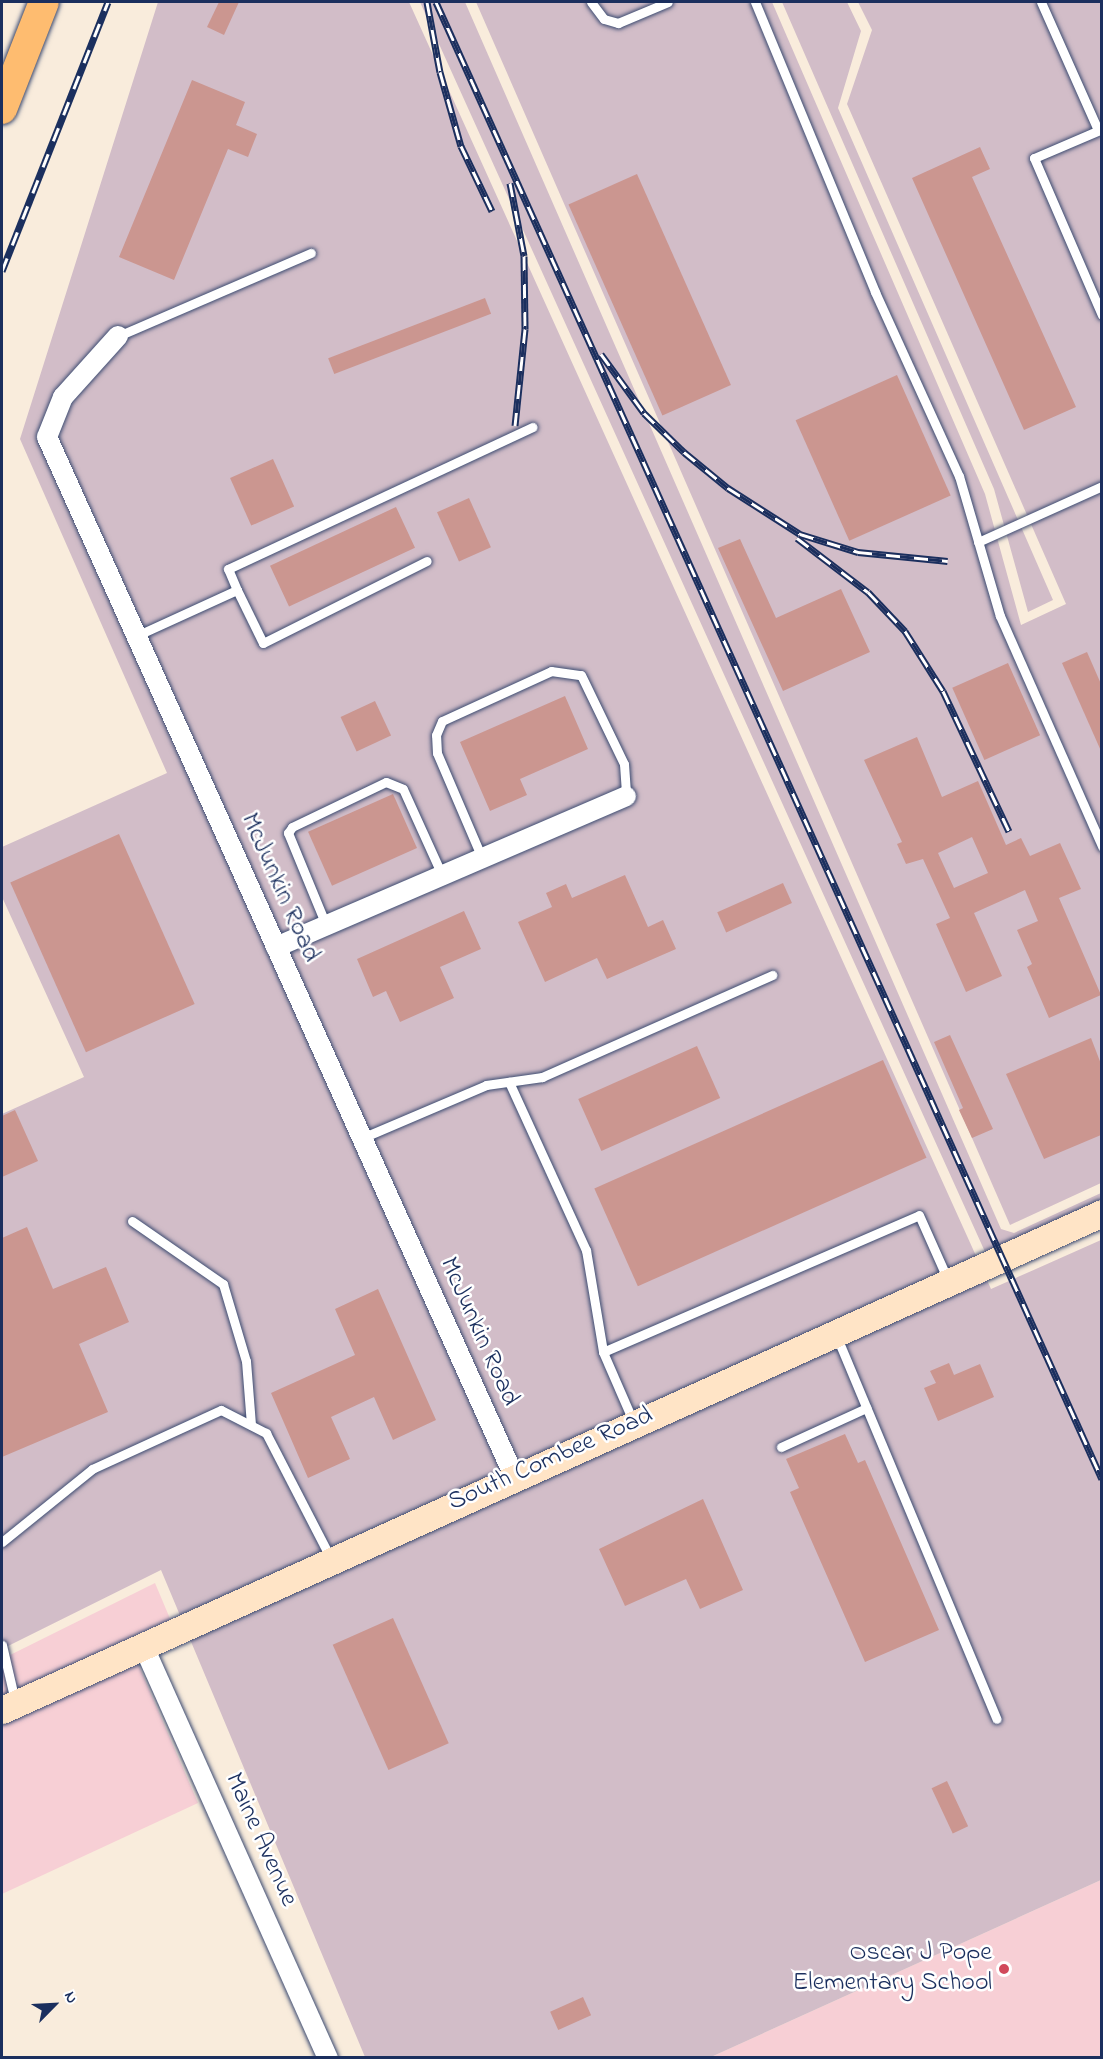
<!DOCTYPE html>
<html>
<head>
<meta charset="utf-8">
<style>
	body { margin:0 }
	#map { position:relative; width:1103px; height:2059px; overflow:hidden; background:#f9ecdc; font-family:"Indie Flower",sans-serif }
	div>[style] { position:absolute }
	.built>* { inset:0; background:#f7cfd5 }
	.industrial>* { inset:0; background:#d2bdc8 }
	.building>* { inset:0; background:#cb9690; transform-origin:0 0 }
	.roads { filter:drop-shadow(0 0 2px #3c4b71) drop-shadow(0 0 2px #3c4b71) }
	.service>* { height:9px; margin:-4.5px; padding:0 4.5px; transform-origin:4.5px; border-radius:4.5px; background:#fff }
	.minor>* { height:20px; margin:-10px; padding:0 10px; transform-origin:10px; border-radius:10px; background:#fff }
	.secondary>* { height:27px; margin:-13.5px; padding:0 13.5px; transform-origin:13.5px; border-radius:13.5px; background:#ffe4c6 }
	.primary>* { height:30px; margin:-15px; padding:0 15px; transform-origin:15px; border-radius:15px; background:#febc70 }
	.rail>* { height:7px; margin-top:-3.5px; transform-origin:0; background:repeating-linear-gradient(90deg,#fff 0 14px,#1b2f5e 0 28px); box-sizing:border-box; border-block:2px solid #1b2f5e }
	.dots>* { width:16px; height:16px; translate:-50% -50%; box-sizing:border-box; border:3px solid #fff; border-radius:50% }
	span { translate:-50% -50%; white-space:nowrap; text-align:center; line-height:1.15; -webkit-text-stroke:5px #fff; paint-order:stroke }
	.street-label { font-size:26px; color:#1b2f5e }
	.poi-label { font-size:26px; color:#1b2f5e }
	.right { translate:-100% -50%; text-align:right }
	.frame { position:absolute; inset:0; border:3px solid #1b2f5e; pointer-events:none }
	.north { position:absolute; left:24px; top:1975px; width:60px; height:60px; -webkit-text-stroke:4px #fff; paint-order:stroke; rotate:66deg; font-size:16px; font-weight:700; line-height:24px; text-align:center; color:#1b2f5e }
	.north::after { content:''; display:block; margin:auto; width:21px; height:27px; background:#1b2f5e; clip-path:polygon(50% 0,100% 100%,50% 72%,0 100%) }
</style>
</head>
<body>
<div id="map">
	<div class="built">
		<div style="clip-path:polygon(155px 1583px,171px 1621px,2px 1699px,2px 1659px)"></div>
		<div style="clip-path:polygon(136px 1659px,198px 1803px,2px 1894px,2px 1721px)"></div>
		<div style="clip-path:polygon(1101px 1880px,1101px 2057px,711px 2057px)"></div>
	</div>
	<div class="industrial">
		<div style="clip-path:polygon(158px 2px,409px 2px,991px 1289px,1101px 1240px,1101px 1880px,711px 2057px,365px 2057px,161px 1570px,2px 1649px,2px 1114px,84px 1077px,2px 897px,2px 847px,167px 773px,20px 439px)"></div>
		<div style="clip-path:polygon(420px 2px,465px 2px,1001px 1229px,1014px 1233px,1101px 1193px,1101px 1201px,986px 1254px)"></div>
		<div style="clip-path:polygon(476px 2px,772px 2px,985px 494px,1021px 625px,1066px 604px,847px 104px,872px 30px,858px 2px,1101px 2px,1101px 1183px,1010px 1225px)"></div>
		<div style="clip-path:polygon(782px 2px,847px 2px,861px 31px,838px 108px,1053px 600px,1028px 612px,994px 489px)"></div>
	</div>
	<div class="building">
		<div style="clip-path:polygon(219px 2px,239px 2px,224px 35px,207px 27px)"></div>
		<div style="clip-path:polygon(192px 80px,245px 102px,236px 125px,257px 134px,248px 157px,228px 149px,174px 280px,119px 257px)"></div>
		<div style="clip-path:polygon(980px 147px,990px 169px,972px 177px,1076px 407px,1024px 430px,912px 178px)"></div>
		<div style="left:637px;top:174px;width:231px;height:75px;rotate:66deg"></div>
		<div style="left:485px;top:298px;width:17px;height:168px;rotate:69deg"></div>
		<div style="left:897px;top:375px;width:132px;height:111px;rotate:66deg"></div>
		<div style="left:273px;top:459px;width:52px;height:47px;rotate:66deg"></div>
		<div style="left:469px;top:498px;width:54px;height:35px;rotate:66deg"></div>
		<div style="left:396px;top:507px;width:45px;height:139px;rotate:65deg"></div>
		<div style="clip-path:polygon(740px 539px,776px 618px,841px 589px,870px 652px,783px 691px,718px 548px)"></div>
		<div style="clip-path:polygon(1087px 652px,1101px 684px,1101px 751px,1062px 663px)"></div>
		<div style="left:1008px;top:663px;width:79px;height:61px;rotate:66deg"></div>
		<div style="clip-path:polygon(565px 696px,588px 749px,520px 779px,527px 795px,490px 811px,460px 742px)"></div>
		<div style="left:375px;top:701px;width:38px;height:38px;rotate:65deg"></div>
		<div style="clip-path:polygon(evenodd,917px 737px,942px 797px,978px 781px,1006px 845px,1021px 838px,1030px 856px,1060px 843px,1081px 889px,1059px 898px,1101px 995px,1049px 1018px,1027px 967px,1032px 964px,1017px 930px,1038px 921px,1025px 890px,974px 913px,1002px 976px,966px 992px,936px 924px,950px 918px,923px 859px,906px 864px,897px 844px,902px 842px,864px 760px,917px 737px,972px 837px,988px 873px,954px 888px,938px 853px,972px 837px)"></div>
		<div style="left:393px;top:794px;width:59px;height:93px;rotate:66deg"></div>
		<div style="left:119px;top:834px;width:186px;height:119px;rotate:66deg"></div>
		<div style="clip-path:polygon(625px 875px,648px 927px,663px 920px,676px 949px,607px 979px,597px 958px,545px 982px,518px 922px,552px 907px,546px 893px,566px 884px,572px 898px)"></div>
		<div style="left:783px;top:883px;width:22px;height:72px;rotate:66deg"></div>
		<div style="clip-path:polygon(464px 911px,481px 949px,440px 967px,454px 998px,400px 1022px,386px 991px,373px 997px,357px 959px)"></div>
		<div style="clip-path:polygon(950px 1035px,993px 1129px,972px 1138px,959px 1110px,963px 1108px,934px 1042px)"></div>
		<div style="clip-path:polygon(1091px 1038px,1101px 1064px,1101px 1135px,1044px 1159px,1006px 1074px)"></div>
		<div style="left:697px;top:1046px;width:57px;height:130px;rotate:66deg"></div>
		<div style="left:883px;top:1060px;width:107px;height:316px;rotate:66deg"></div>
		<div style="clip-path:polygon(15px 1110px,38px 1161px,2px 1177px,2px 1116px)"></div>
		<div style="clip-path:polygon(27px 1227px,53px 1289px,106px 1267px,129px 1322px,79px 1344px,108px 1412px,2px 1457px,2px 1238px)"></div>
		<div style="clip-path:polygon(378px 1289px,436px 1420px,393px 1440px,374px 1397px,331px 1417px,350px 1459px,308px 1478px,271px 1393px,355px 1355px,335px 1309px)"></div>
		<div style="clip-path:polygon(949px 1363px,954px 1375px,980px 1364px,994px 1397px,938px 1421px,924px 1388px,936px 1383px,930px 1371px)"></div>
		<div style="clip-path:polygon(845px 1434px,858px 1463px,865px 1460px,939px 1630px,865px 1662px,790px 1492px,799px 1488px,786px 1459px)"></div>
		<div style="clip-path:polygon(703px 1499px,743px 1590px,700px 1609px,686px 1579px,625px 1606px,599px 1549px)"></div>
		<div style="left:393px;top:1618px;width:137px;height:66px;rotate:66deg"></div>
		<div style="left:947px;top:1781px;width:50px;height:17px;rotate:65deg"></div>
		<div style="left:583px;top:1997px;width:20px;height:36px;rotate:66deg"></div>
	</div>
	<div class="roads">
		<div class="service">
			<div style="left:591px;top:2px;width:21px;rotate:53deg"></div>
			<div style="left:604px;top:19px;width:15px;rotate:16deg"></div>
			<div style="left:618px;top:23px;width:54px;rotate:-22.8deg"></div>
			<div style="left:755px;top:2px;width:314px;rotate:67.5deg"></div>
			<div style="left:875px;top:292px;width:202px;rotate:65.5deg"></div>
			<div style="left:959px;top:476px;width:146px;rotate:73.7deg"></div>
			<div style="left:1000px;top:616px;width:252px;rotate:66.1deg"></div>
			<div style="left:1041px;top:2px;width:140px;rotate:66deg"></div>
			<div style="left:1102px;top:129px;width:74px;rotate:156.9deg"></div>
			<div style="left:1034px;top:158px;width:171px;rotate:66.6deg"></div>
			<div style="left:118px;top:336px;width:210px;rotate:-23.3deg"></div>
			<div style="left:978px;top:542px;width:136px;rotate:-24.3deg"></div>
			<div style="left:237px;top:590px;width:59px;rotate:63.9deg"></div>
			<div style="left:263px;top:643px;width:183px;rotate:-26.6deg"></div>
			<div style="left:136px;top:636px;width:111px;rotate:-24.5deg"></div>
			<div style="left:237px;top:590px;width:23px;rotate:-113deg"></div>
			<div style="left:228px;top:569px;width:336px;rotate:-25deg"></div>
			<div style="left:482px;top:858px;width:114px;rotate:-113.2deg"></div>
			<div style="left:437px;top:753px;width:18px;rotate:-93deg"></div>
			<div style="left:436px;top:735px;width:15px;rotate:-67deg"></div>
			<div style="left:442px;top:721px;width:120px;rotate:-24.6deg"></div>
			<div style="left:551px;top:671px;width:30px;rotate:8deg"></div>
			<div style="left:581px;top:675px;width:99px;rotate:64.2deg"></div>
			<div style="left:624px;top:764px;width:32px;rotate:86deg"></div>
			<div style="left:326px;top:925px;width:100px;rotate:-112.4deg"></div>
			<div style="left:288px;top:833px;width:7px;rotate:-56deg"></div>
			<div style="left:292px;top:827px;width:104px;rotate:-25.6deg"></div>
			<div style="left:386px;top:782px;width:18px;rotate:22deg"></div>
			<div style="left:403px;top:789px;width:94px;rotate:65.6deg"></div>
			<div style="left:509px;top:1082px;width:185px;rotate:65.4deg"></div>
			<div style="left:586px;top:1250px;width:103px;rotate:80.5deg"></div>
			<div style="left:362px;top:1138px;width:135px;rotate:-23.1deg"></div>
			<div style="left:486px;top:1085px;width:57px;rotate:-8.1deg"></div>
			<div style="left:542px;top:1077px;width:252px;rotate:-23.9deg"></div>
			<div style="left:132px;top:1221px;width:111px;rotate:34.7deg"></div>
			<div style="left:223px;top:1284px;width:80px;rotate:73.4deg"></div>
			<div style="left:246px;top:1361px;width:64px;rotate:85.5deg"></div>
			<div style="left:836px;top:1335px;width:416px;rotate:67.3deg"></div>
			<div style="left:633px;top:1421px;width:75px;rotate:-113.5deg"></div>
			<div style="left:603px;top:1352px;width:344px;rotate:-23.4deg"></div>
			<div style="left:919px;top:1215px;width:71px;rotate:66deg"></div>
			<div style="left:781px;top:1447px;width:94px;rotate:-24.6deg"></div>
			<div style="left:2px;top:1542px;width:116px;rotate:-39deg"></div>
			<div style="left:92px;top:1469px;width:142px;rotate:-24.6deg"></div>
			<div style="left:221px;top:1410px;width:51px;rotate:27.1deg"></div>
			<div style="left:266px;top:1433px;width:142px;rotate:62.7deg"></div>
			<div style="left:2px;top:1645px;width:57px;rotate:76.9deg"></div>
		</div>
		<div class="minor">
			<div style="left:118px;top:336px;width:82px;rotate:132deg"></div>
			<div style="left:63px;top:397px;width:43px;rotate:111.8deg"></div>
			<div style="left:47px;top:437px;width:1139px;rotate:65.8deg"></div>
			<div style="left:276px;top:947px;width:381px;rotate:-23.3deg"></div>
			<div style="left:143px;top:1645px;width:453px;rotate:65.9deg"></div>
		</div>
		<div class="secondary">
			<div style="left:2px;top:1710px;width:1207px;rotate:-24.31deg"></div>
		</div>
		<div class="primary">
			<div style="left:2px;top:109px;width:115px;rotate:-68.6deg"></div>
		</div>
	</div>
	<div class="rail">
		<div style="left:427px;top:2px;width:71px;rotate:79.5deg"></div>
		<div style="left:440px;top:72px;width:77px;rotate:74.2deg"></div>
		<div style="left:461px;top:146px;width:72px;rotate:64.5deg"></div>
		<div style="left:436px;top:2px;width:1620px;rotate:65.73deg"></div>
		<div style="left:510px;top:183px;width:74px;rotate:79.1deg"></div>
		<div style="left:524px;top:256px;width:73px;rotate:89.2deg"></div>
		<div style="left:525px;top:329px;width:97px;rotate:95.9deg"></div>
		<div style="left:2px;top:271px;width:289px;rotate:-68.5deg"></div>
		<div style="left:601px;top:354px;width:73px;rotate:53.9deg"></div>
		<div style="left:644px;top:413px;width:56px;rotate:44.3deg"></div>
		<div style="left:684px;top:452px;width:57px;rotate:39.3deg"></div>
		<div style="left:728px;top:488px;width:85px;rotate:32.6deg"></div>
		<div style="left:800px;top:534px;width:61px;rotate:17.2deg"></div>
		<div style="left:858px;top:552px;width:90px;rotate:5.7deg"></div>
		<div style="left:797px;top:538px;width:89px;rotate:37.3deg"></div>
		<div style="left:868px;top:592px;width:54px;rotate:46.5deg"></div>
		<div style="left:905px;top:631px;width:71px;rotate:57.7deg"></div>
		<div style="left:943px;top:691px;width:155px;rotate:64.8deg"></div>
	</div>
	<div class="dots">
		<div style="left:1004px;top:1969px;background:#d1495b"></div>
	</div>
	<div class="street-label">
		<span style="left:279px;top:888px;rotate:66deg">McJunkin Road</span>
		<span style="left:478px;top:1332px;rotate:66deg">McJunkin Road</span>
		<span style="left:551px;top:1460px;rotate:-24deg">South Combee Road</span>
		<span style="left:260px;top:1840px;rotate:66deg">Maine Avenue</span>
	</div>
	<div class="poi-label">
		<span class="right" style="left:992px;top:1969px">Oscar J Pope<br>Elementary School</span>
	</div>
	<div class="frame"></div>
	<div class="north">N</div>
</div>
</body>
</html>
